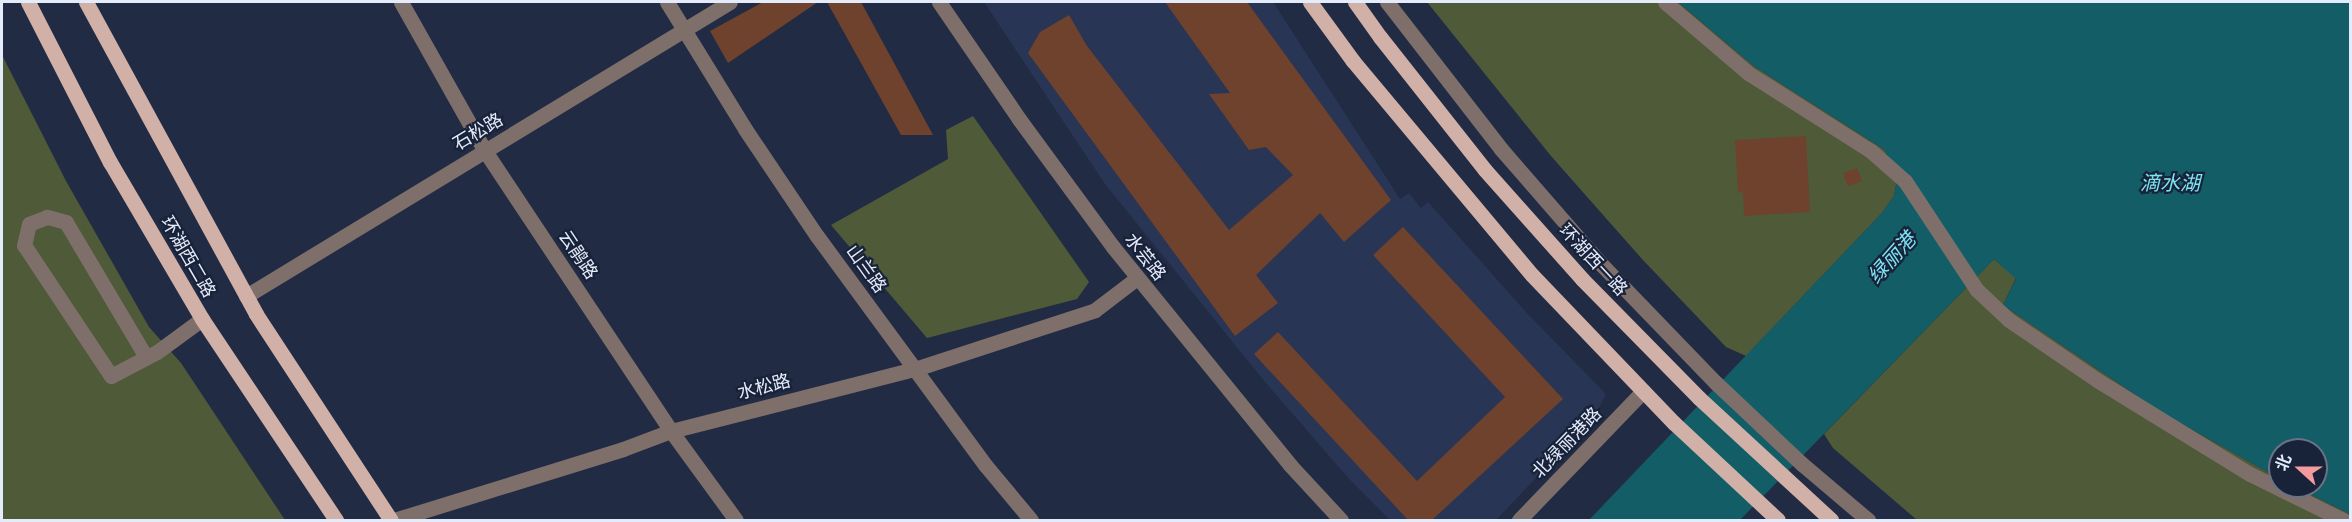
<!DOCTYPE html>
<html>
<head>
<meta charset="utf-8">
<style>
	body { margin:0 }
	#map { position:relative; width:2352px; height:522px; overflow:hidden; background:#222b44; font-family:"PT Sans","Noto Sans SC",sans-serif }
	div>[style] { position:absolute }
	.built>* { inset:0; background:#293554 }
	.green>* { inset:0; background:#4f5a39 }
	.water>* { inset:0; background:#135d66 }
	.building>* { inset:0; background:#6e422d; transform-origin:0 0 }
	.minor>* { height:15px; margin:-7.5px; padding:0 7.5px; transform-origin:7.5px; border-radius:7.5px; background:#7e6f6a }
	.major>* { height:15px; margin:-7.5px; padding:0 7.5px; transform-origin:7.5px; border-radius:7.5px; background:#d1b1a7 }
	span { translate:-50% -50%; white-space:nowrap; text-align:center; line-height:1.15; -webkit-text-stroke:4.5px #182239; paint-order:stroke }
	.street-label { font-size:18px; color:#e4ebfb }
	.water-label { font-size:20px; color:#7ce5f3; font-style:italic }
	.frame { position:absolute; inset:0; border:3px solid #e4ebfb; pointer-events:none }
	.north { position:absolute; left:2268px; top:438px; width:60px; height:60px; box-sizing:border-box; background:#182239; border:2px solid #6a7287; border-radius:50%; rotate:291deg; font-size:16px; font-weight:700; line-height:24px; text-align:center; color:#e4ebfb }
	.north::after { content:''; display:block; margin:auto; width:21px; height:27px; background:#f59b9e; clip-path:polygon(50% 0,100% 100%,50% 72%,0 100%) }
</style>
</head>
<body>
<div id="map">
	<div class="built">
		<div style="clip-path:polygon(984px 2px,1273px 2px,1400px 199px,1409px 193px,1421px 208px,1428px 202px,1525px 311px,1606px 394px,1595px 416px,1496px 520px,1390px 520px,1350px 480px,1265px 382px,1105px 184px)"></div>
	</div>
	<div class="green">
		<div style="clip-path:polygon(1427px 2px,1678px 2px,1754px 66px,1885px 150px,1897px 180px,1894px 196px,1882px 213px,1746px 356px,1726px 347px,1642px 259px,1551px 156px)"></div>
		<div style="clip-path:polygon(2px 55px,66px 181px,149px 327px,181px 363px,285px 520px,2px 520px)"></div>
		<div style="clip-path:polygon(973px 116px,1089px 282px,1077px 299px,927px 338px,831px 225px,948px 159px,946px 130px)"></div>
		<div style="clip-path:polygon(1994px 259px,2016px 278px,2003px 305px,2161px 412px,2280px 479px,2280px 486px,2294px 486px,2350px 514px,2350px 520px,1917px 520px,1833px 448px,1824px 434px)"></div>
	</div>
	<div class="water">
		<div style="clip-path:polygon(1678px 2px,2350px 2px,2350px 514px,2294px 486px,2316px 486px,2316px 450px,2280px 450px,2280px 479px,2161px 412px,2003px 305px,2016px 279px,1994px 259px,1740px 520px,1589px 520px,1882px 213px,1894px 196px,1897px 180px,1885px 150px,1754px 66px)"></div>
	</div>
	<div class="building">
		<div style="clip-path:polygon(763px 2px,818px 2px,728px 63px,710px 31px)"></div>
		<div style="clip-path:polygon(827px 2px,861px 2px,933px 135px,901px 135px)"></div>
		<div style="clip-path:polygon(1165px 2px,1247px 2px,1391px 200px,1344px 242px,1320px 213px,1256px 275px,1278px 303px,1235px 336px,1028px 53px,1040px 32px,1069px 15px,1087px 46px,1229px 230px,1293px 175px,1266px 147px,1249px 150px,1209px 94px,1230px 93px)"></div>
		<div style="clip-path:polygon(1806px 136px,1810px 212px,1744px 216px,1743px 193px,1738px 192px,1735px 140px)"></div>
		<div style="left:1857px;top:168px;width:14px;height:15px;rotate:69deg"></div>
		<div style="clip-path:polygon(1403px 227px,1563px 399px,1432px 520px,1408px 520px,1254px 354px,1278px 332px,1417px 481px,1505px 397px,1373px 255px)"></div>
	</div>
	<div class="minor">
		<div style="left:401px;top:2px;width:171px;rotate:60.6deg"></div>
		<div style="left:485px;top:151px;width:336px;rotate:56.4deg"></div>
		<div style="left:671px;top:431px;width:110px;rotate:53.9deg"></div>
		<div style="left:667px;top:2px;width:149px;rotate:58.4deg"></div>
		<div style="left:745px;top:129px;width:129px;rotate:56.1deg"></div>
		<div style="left:817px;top:236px;width:285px;rotate:53.7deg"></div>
		<div style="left:986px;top:466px;width:70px;rotate:50.2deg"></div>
		<div style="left:939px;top:2px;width:142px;rotate:55.6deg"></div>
		<div style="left:1019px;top:119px;width:159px;rotate:53.7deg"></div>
		<div style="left:1113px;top:247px;width:281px;rotate:50.9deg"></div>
		<div style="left:1290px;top:465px;width:75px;rotate:47.2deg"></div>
		<div style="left:1387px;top:2px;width:186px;rotate:52.2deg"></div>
		<div style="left:1501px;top:149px;width:151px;rotate:49deg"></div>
		<div style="left:1600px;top:263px;width:167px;rotate:46deg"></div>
		<div style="left:1716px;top:383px;width:118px;rotate:43.3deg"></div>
		<div style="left:1802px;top:464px;width:87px;rotate:40.3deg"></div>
		<div style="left:1665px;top:2px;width:109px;rotate:40.5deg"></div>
		<div style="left:1748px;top:73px;width:146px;rotate:32.4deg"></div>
		<div style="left:1871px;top:151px;width:45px;rotate:41.4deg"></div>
		<div style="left:1905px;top:181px;width:131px;rotate:56.6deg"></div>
		<div style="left:1977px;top:290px;width:44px;rotate:43.2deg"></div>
		<div style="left:2009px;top:320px;width:107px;rotate:34.3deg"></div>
		<div style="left:2097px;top:380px;width:180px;rotate:31.6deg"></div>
		<div style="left:2250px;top:474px;width:104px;rotate:26.3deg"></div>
		<div style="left:246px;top:296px;width:566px;rotate:-31.28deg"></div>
		<div style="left:146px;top:357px;width:157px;rotate:-120.7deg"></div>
		<div style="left:66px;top:222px;width:20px;rotate:-165deg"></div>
		<div style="left:47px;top:217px;width:19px;rotate:159deg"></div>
		<div style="left:29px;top:224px;width:22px;rotate:103deg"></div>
		<div style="left:24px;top:245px;width:157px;rotate:56.4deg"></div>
		<div style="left:111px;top:376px;width:52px;rotate:-27.6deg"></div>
		<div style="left:157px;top:352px;width:56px;rotate:-36.3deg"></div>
		<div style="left:394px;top:520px;width:240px;rotate:-17.2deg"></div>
		<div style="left:623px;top:449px;width:51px;rotate:-20.6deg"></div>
		<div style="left:671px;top:431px;width:252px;rotate:-14.3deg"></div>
		<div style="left:915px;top:369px;width:189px;rotate:-18.1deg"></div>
		<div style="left:1095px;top:310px;width:53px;rotate:-37.3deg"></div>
		<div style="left:1519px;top:520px;width:179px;rotate:-46.1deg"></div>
	</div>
	<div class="major">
		<div style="left:28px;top:2px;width:180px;rotate:62.9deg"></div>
		<div style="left:110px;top:162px;width:182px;rotate:59.6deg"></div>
		<div style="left:202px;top:319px;width:242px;rotate:56.3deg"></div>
		<div style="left:86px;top:2px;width:355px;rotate:61.4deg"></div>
		<div style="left:256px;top:314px;width:246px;rotate:56.8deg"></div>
		<div style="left:1310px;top:2px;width:73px;rotate:53.9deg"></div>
		<div style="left:1353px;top:61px;width:279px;rotate:50.1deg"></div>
		<div style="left:1532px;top:275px;width:205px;rotate:46.2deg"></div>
		<div style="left:1674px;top:423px;width:142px;rotate:43deg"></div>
		<div style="left:1355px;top:2px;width:43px;rotate:54.5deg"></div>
		<div style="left:1380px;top:37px;width:169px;rotate:51.7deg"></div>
		<div style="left:1485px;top:170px;width:146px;rotate:48.3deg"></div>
		<div style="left:1582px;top:279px;width:167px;rotate:45.5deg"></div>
		<div style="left:1699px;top:398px;width:180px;rotate:42.7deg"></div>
	</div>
	<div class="street-label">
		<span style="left:478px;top:132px;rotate:-31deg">石松路</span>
		<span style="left:578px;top:255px;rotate:56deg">云鹃路</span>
		<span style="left:188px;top:257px;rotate:60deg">环湖西二路</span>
		<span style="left:1145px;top:257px;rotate:52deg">水芸路</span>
		<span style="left:1593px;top:260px;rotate:47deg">环湖西一路</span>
		<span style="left:866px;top:269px;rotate:54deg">山兰路</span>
		<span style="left:764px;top:387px;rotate:-14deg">水松路</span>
		<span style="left:1567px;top:443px;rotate:-46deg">北绿丽港路</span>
	</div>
	<div class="water-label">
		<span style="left:2170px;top:183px">滴水湖</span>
		<span style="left:1892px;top:258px;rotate:-48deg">绿丽港</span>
	</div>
	<div class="frame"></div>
	<div class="north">北</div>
</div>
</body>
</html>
